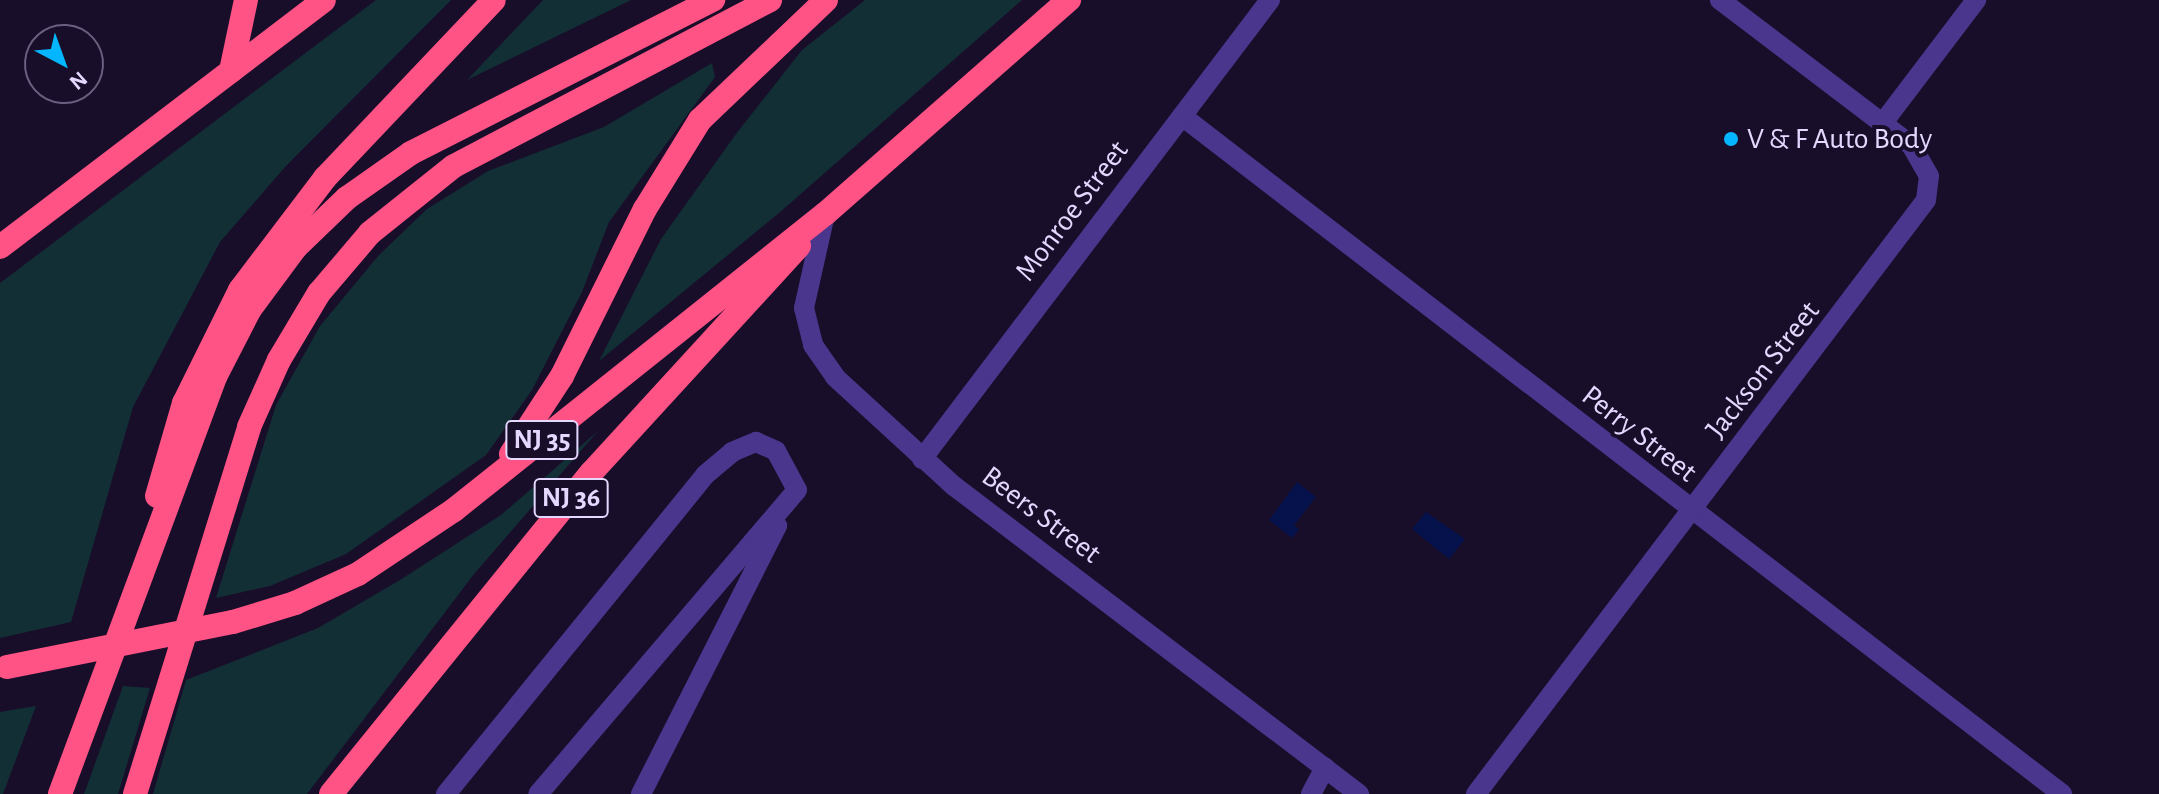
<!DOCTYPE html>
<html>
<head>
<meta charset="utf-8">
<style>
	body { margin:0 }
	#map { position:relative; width:2159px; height:794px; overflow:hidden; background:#190e2a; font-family:"Alegreya Sans",sans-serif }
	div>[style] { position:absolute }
	.green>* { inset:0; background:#112f35 }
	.water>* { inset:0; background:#06124b }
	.minor>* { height:20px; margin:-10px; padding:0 10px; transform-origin:10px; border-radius:10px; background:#4a368d }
	.highway>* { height:24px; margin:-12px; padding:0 12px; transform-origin:12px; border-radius:12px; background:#ff5385 }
	.highway-bridge>* { height:24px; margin:-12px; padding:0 12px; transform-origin:12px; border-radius:12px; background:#ff5385 }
	.dots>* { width:22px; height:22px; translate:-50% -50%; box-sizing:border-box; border:4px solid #190e2a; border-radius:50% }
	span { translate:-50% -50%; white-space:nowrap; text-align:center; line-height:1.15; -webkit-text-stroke:8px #190e2a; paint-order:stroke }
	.shield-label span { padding:2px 6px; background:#190e2a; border:2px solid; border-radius:6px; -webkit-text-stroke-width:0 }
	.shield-label { font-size:28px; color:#e4d8ff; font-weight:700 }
	.poi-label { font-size:30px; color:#e4d8ff }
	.left { translate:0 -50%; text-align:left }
	.street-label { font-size:30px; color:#e4d8ff }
	.north { position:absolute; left:24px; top:24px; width:80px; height:80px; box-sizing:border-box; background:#190e2a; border:2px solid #6a5f7f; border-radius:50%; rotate:139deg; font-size:22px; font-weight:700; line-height:32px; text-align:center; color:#e4d8ff }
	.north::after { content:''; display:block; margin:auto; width:28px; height:36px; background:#04b6ff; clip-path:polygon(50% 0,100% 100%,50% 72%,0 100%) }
</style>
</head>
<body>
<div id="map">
	<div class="green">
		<div style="clip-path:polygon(376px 0,451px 0,286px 166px,220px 242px,133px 407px,71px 622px,0 638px,0 283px)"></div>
		<div style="clip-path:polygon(543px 0,631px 0,467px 80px)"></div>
		<div style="clip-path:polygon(865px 0,1022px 0,779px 213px,599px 361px,661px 239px,736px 134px,802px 50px)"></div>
		<div style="clip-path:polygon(712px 63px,715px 77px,609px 222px,582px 292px,532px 390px,486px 455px,346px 554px,270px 586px,216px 598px,276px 405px,320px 326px,379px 255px,427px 209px,488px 171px,604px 127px)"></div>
		<div style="clip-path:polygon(598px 431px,474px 574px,307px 794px,153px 794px,186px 680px,318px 628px,400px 580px,501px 515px)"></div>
		<div style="clip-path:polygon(123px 686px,150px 688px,118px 794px,84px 794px)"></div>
		<div style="clip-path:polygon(36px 706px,3px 794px,0 794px,0 712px)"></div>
	</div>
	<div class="water">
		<div style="clip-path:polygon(1297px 482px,1316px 497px,1294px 525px,1299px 530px,1292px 538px,1269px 520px)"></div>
		<div style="clip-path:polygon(1426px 512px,1465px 539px,1449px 559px,1412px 529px)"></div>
	</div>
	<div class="minor">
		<div style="left:1182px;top:116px;width:1111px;rotate:37.61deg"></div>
		<div style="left:1882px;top:124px;width:156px;rotate:-52.8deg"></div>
		<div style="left:825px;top:214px;width:96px;rotate:102.6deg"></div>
		<div style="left:804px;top:308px;width:38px;rotate:76deg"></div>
		<div style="left:813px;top:345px;width:39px;rotate:55deg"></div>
		<div style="left:835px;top:377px;width:161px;rotate:42.5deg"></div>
		<div style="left:954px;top:486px;width:509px;rotate:37.25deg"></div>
		<div style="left:922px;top:459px;width:576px;rotate:-52.83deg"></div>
		<div style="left:446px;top:794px;width:411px;rotate:-50.9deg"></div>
		<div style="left:705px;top:475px;width:35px;rotate:-40deg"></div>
		<div style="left:732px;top:452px;width:26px;rotate:-23deg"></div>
		<div style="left:756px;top:442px;width:22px;rotate:24deg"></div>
		<div style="left:776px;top:451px;width:44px;rotate:61.7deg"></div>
		<div style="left:797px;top:490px;width:399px;rotate:130.4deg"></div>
		<div style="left:641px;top:794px;width:301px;rotate:-63.1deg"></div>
		<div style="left:1311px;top:794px;width:30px;rotate:-62deg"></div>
		<div style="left:1476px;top:794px;width:745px;rotate:-52.85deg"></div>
		<div style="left:1926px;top:200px;width:24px;rotate:-83deg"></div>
		<div style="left:1929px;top:176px;width:36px;rotate:-120deg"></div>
		<div style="left:1911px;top:145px;width:240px;rotate:-142.8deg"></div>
	</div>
	<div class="highway">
		<div style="left:231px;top:71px;width:73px;rotate:-78.1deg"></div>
		<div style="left:0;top:247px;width:407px;rotate:-37.3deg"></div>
		<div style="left:511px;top:454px;width:93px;rotate:-56.8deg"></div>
		<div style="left:562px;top:376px;width:186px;rotate:-63.6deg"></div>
		<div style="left:645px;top:209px;width:105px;rotate:-58.3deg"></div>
		<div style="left:700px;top:120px;width:174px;rotate:-43.6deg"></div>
		<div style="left:157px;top:496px;width:97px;rotate:-73.8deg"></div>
		<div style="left:184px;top:403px;width:126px;rotate:-63.6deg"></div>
		<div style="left:240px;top:290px;width:141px;rotate:-52.8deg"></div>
		<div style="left:325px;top:178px;width:245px;rotate:-46.5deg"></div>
		<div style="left:233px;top:622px;width:65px;rotate:-17deg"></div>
		<div style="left:295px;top:603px;width:69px;rotate:-24.7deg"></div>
		<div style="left:358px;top:574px;width:115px;rotate:-33.7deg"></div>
		<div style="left:454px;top:510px;width:475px;rotate:-38.6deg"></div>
		<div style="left:825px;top:214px;width:325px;rotate:-41.3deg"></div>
		<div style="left:60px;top:794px;width:445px;rotate:-69.6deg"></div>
		<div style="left:215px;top:377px;width:76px;rotate:-62.8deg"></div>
		<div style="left:250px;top:309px;width:77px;rotate:-53.4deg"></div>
		<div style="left:296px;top:247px;width:71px;rotate:-43.9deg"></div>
		<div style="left:347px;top:198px;width:78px;rotate:-35.1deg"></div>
		<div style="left:411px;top:153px;width:339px;rotate:-26.9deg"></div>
		<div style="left:135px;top:794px;width:384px;rotate:-72.7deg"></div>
		<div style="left:249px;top:427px;width:73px;rotate:-65.9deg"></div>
		<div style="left:279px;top:360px;width:78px;rotate:-59.2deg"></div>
		<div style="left:319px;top:293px;width:79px;rotate:-49.6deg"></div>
		<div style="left:370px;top:233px;width:107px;rotate:-38.6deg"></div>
		<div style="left:454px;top:166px;width:357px;rotate:-27.7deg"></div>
		<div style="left:331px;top:794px;width:413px;rotate:-51deg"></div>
		<div style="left:591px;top:473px;width:308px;rotate:-47.5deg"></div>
	</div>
	<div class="highway-bridge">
		<div style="left:7px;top:667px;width:230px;rotate:-11.3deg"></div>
	</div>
	<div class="dots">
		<div style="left:1731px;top:139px;background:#04b6ff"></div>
	</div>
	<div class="shield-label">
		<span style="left:542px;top:440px">NJ 35</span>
		<span style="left:571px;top:498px">NJ 36</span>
	</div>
	<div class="poi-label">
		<span class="left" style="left:1747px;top:139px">V &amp; F Auto Body</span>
	</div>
	<div class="street-label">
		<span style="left:1072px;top:211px;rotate:-53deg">Monroe Street</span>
		<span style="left:1763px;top:370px;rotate:-52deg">Jackson Street</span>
		<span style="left:1639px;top:434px;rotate:38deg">Perry Street</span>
		<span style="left:1041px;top:515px;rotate:37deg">Beers Street</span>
	</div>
	<div class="north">N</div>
</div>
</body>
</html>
